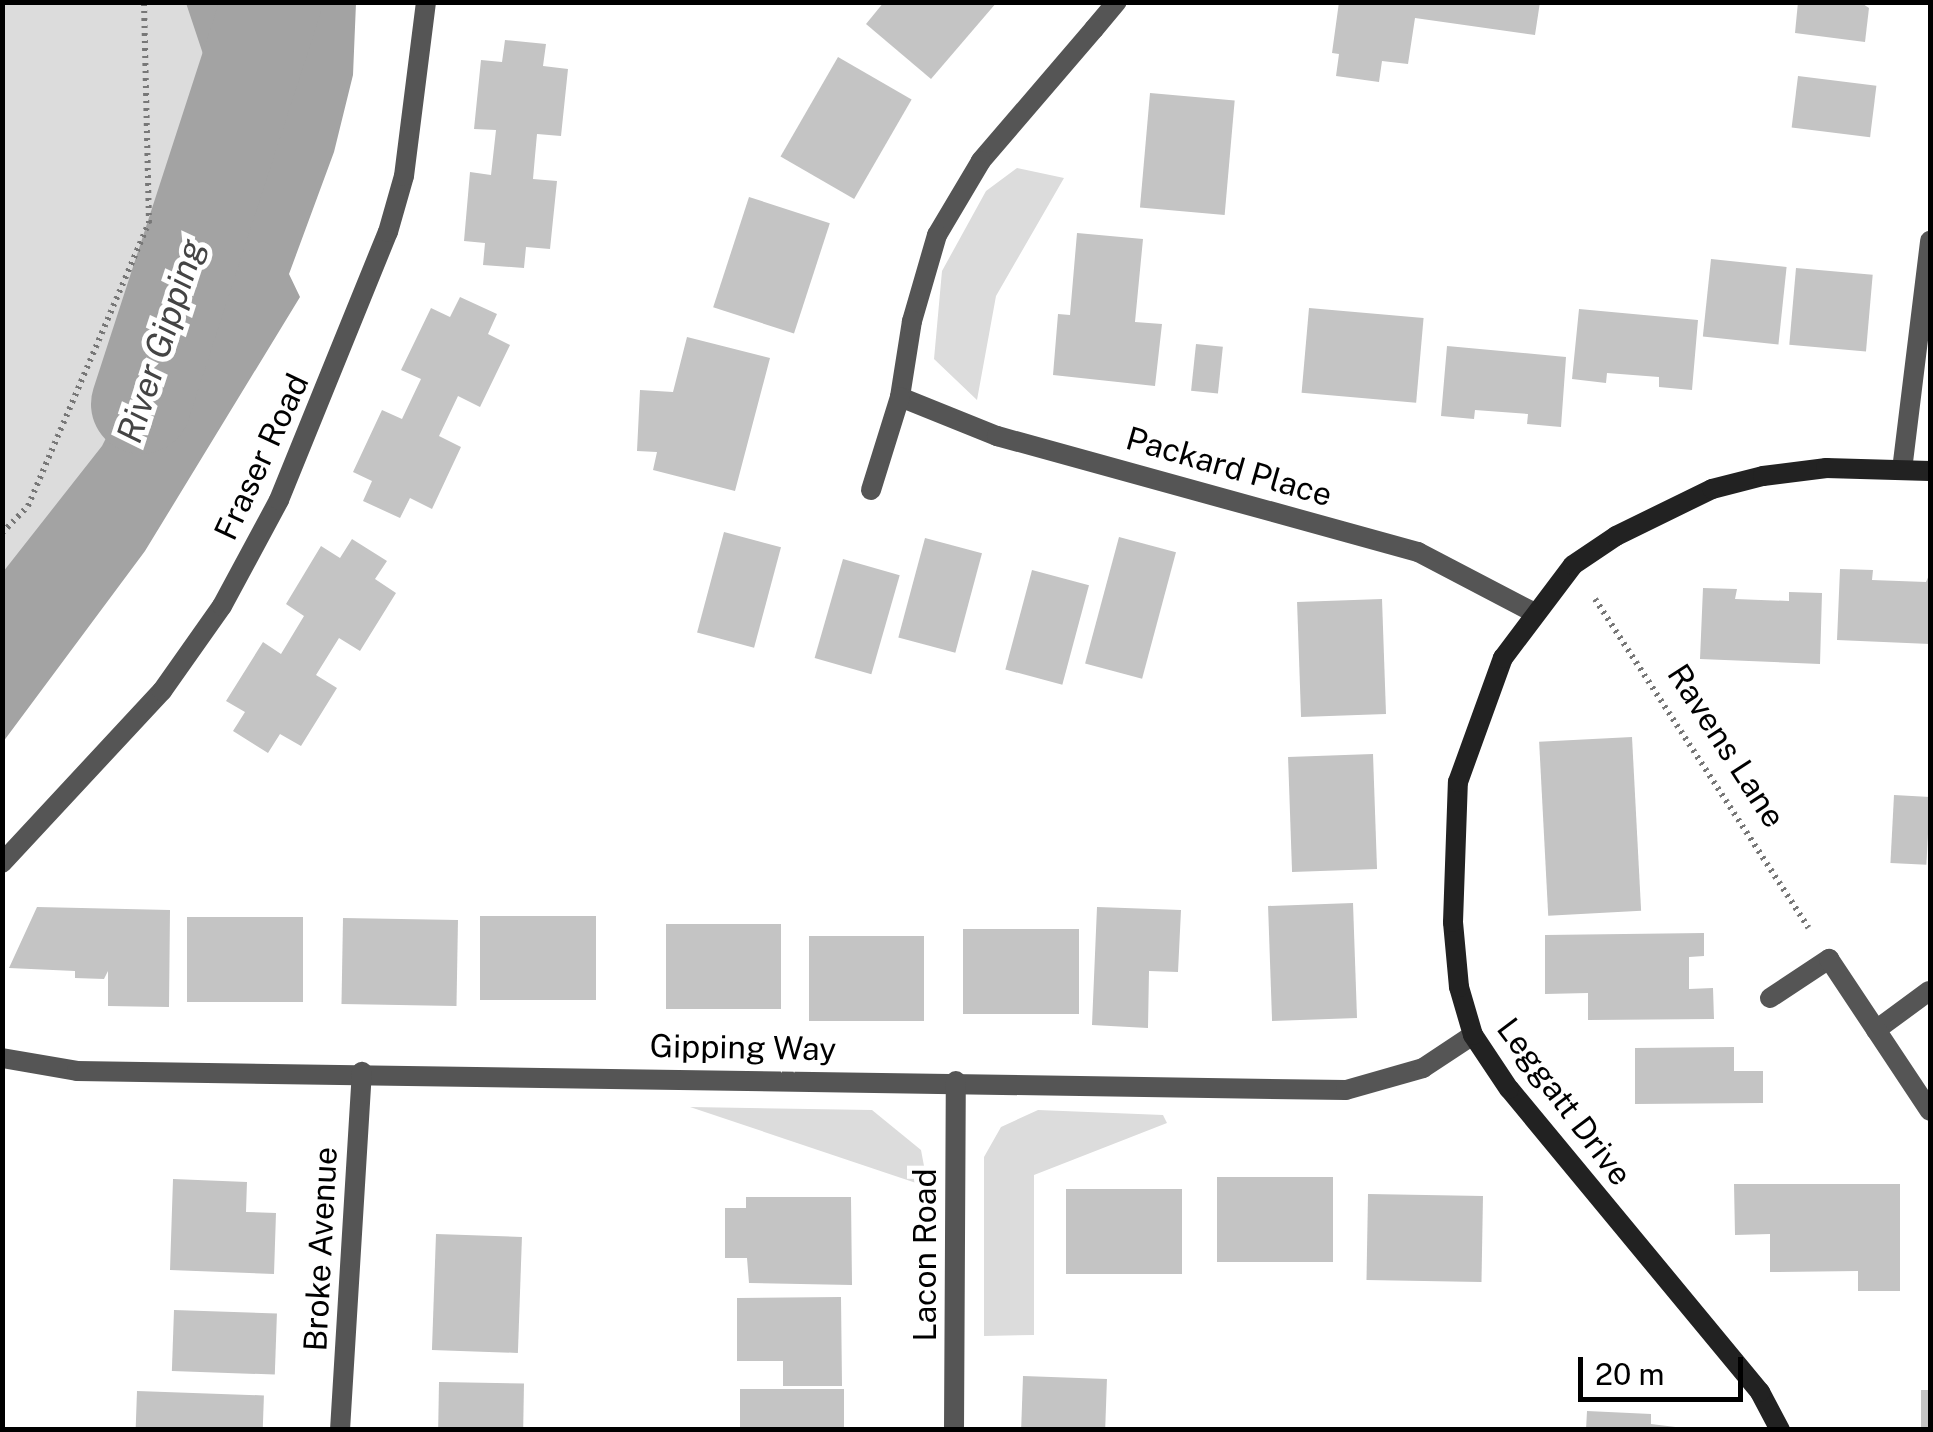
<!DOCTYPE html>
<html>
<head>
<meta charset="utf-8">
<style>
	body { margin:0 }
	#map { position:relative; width:1933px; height:1432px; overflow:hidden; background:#fff; font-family:"Public Sans",sans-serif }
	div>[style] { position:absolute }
	.green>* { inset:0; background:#dcdcdc }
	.water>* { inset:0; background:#a3a3a3 }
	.river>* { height:100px; margin:-50px; padding:0 50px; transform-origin:50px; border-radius:50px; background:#a3a3a3 }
	.building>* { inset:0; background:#c4c4c4; transform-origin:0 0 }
	.path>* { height:6px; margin-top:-3px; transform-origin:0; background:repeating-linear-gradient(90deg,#777 0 2.5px,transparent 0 7.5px) }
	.lane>* { height:20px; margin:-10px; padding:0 10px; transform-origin:10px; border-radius:10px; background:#555 }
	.street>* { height:20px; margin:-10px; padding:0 10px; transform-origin:10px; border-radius:10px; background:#555 }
	.secondary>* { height:20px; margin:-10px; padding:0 10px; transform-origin:10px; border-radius:10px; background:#222 }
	span { translate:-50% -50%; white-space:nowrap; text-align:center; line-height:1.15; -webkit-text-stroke:10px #fff; paint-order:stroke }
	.street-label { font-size:32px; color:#000 }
	.water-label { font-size:35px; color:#444; font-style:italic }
	.frame { position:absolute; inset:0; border:5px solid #000; pointer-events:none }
	.scale { position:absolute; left:1578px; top:1357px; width:165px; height:45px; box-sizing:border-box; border:5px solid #000; border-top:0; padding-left:12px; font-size:30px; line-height:35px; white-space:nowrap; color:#000; -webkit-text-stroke:8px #fff; paint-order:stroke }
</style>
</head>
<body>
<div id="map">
	<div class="green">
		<div style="clip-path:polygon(3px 3px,245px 3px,76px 541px,3px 626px)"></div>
		<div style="clip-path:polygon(1017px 168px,1064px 178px,996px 296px,977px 400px,934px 359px,942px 271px,986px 191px)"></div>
		<div style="clip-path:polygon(690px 1107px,872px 1110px,921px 1150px,928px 1187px)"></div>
		<div style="clip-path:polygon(1038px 1110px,1163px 1115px,1167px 1123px,1034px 1175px,1034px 1335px,984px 1336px,984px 1157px,1001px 1127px)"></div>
	</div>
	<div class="water">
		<div style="clip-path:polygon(186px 3px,356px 3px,353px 75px,334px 152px,289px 274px,300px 297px,145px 551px,3px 742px,3px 572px,102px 446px,166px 319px,204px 220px,219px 152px,217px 96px)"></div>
	</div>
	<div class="river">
		<div style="left:141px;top:404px;width:423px;rotate:-72deg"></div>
	</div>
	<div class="building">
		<div style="clip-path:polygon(884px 2px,997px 2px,931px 79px,866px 24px)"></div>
		<div style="clip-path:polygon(1339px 2px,1540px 2px,1535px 35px,1415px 18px,1408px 64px,1382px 61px,1379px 82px,1336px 76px,1339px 54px,1332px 53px)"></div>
		<div style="clip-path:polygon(1798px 2px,1860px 2px,1869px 8px,1865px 42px,1795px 33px)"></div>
		<div style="clip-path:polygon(505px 40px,546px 44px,543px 66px,568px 69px,561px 136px,537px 134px,535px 156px,533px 179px,557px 181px,550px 249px,526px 247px,524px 268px,483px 265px,485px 243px,464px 241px,470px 172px,491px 175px,496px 130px,474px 129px,481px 60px,502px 62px)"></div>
		<div style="left:838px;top:57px;width:85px;height:115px;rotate:30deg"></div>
		<div style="left:1798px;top:76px;width:79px;height:52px;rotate:7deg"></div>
		<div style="left:1150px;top:93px;width:85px;height:115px;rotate:5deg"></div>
		<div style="left:749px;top:197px;width:85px;height:116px;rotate:18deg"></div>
		<div style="clip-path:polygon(1077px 233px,1143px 239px,1135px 322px,1162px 324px,1155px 386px,1053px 375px,1058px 314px,1070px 315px)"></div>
		<div style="left:1711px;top:259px;width:76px;height:78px;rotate:6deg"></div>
		<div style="left:1796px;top:268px;width:77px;height:77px;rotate:5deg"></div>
		<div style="clip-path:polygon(460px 297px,497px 314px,488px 334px,510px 345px,480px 407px,458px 396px,439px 436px,461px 447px,432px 509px,410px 498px,400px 518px,363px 501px,372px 481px,353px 472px,382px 410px,402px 419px,421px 379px,401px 370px,431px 308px,450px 317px)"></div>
		<div style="left:1309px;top:308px;width:115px;height:85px;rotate:5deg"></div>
		<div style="clip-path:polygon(1579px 309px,1698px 320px,1692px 390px,1659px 387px,1659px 377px,1607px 373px,1606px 383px,1572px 379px)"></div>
		<div style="clip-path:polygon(687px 337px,770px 358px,735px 491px,653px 470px,657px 452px,637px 451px,640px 390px,673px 392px)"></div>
		<div style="left:1196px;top:344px;width:27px;height:47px;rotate:6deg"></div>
		<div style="clip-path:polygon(1447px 346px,1566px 357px,1561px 427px,1527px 424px,1528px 414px,1502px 412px,1475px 410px,1474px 419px,1441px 416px)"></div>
		<div style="left:724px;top:532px;width:59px;height:104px;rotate:15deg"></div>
		<div style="left:1119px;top:537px;width:59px;height:131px;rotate:15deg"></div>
		<div style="left:925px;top:538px;width:59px;height:103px;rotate:15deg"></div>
		<div style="clip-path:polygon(352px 539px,387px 561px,375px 579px,396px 593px,360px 651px,339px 638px,316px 675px,337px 688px,301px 746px,280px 734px,268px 753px,233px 731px,245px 712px,226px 701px,263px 642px,281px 654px,304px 616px,286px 604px,321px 546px,340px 558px)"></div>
		<div style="left:843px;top:559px;width:59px;height:103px;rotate:16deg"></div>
		<div style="clip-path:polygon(1840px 569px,1873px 570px,1872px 580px,1926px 582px,1930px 573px,1930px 644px,1837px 640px)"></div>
		<div style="left:1032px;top:570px;width:59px;height:103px;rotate:15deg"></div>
		<div style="clip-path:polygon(1703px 588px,1737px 589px,1735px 599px,1789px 601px,1789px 592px,1822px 593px,1820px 664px,1700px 659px)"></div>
		<div style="left:1382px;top:599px;width:115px;height:85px;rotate:88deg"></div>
		<div style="left:1632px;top:737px;width:174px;height:93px;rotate:87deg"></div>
		<div style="left:1373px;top:754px;width:115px;height:85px;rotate:88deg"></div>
		<div style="left:1894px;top:795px;width:36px;height:68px;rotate:3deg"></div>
		<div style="left:1353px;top:903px;width:115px;height:85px;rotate:88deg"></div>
		<div style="clip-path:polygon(37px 907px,170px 910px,169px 1007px,108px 1006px,108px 971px,104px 979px,75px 978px,75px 971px,9px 968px)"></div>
		<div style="clip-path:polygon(1097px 907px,1181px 910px,1178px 972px,1149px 971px,1148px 1028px,1092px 1025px)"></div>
		<div style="left:480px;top:916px;width:116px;height:84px"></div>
		<div style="left:187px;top:917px;width:116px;height:85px"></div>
		<div style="left:343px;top:918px;width:115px;height:86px;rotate:1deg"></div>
		<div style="left:666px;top:924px;width:115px;height:85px"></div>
		<div style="left:963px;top:929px;width:116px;height:85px"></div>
		<div style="clip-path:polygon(1704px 933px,1704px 956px,1689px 957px,1689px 989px,1713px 988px,1714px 1019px,1588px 1020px,1588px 993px,1545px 994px,1545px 935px)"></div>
		<div style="left:809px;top:936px;width:115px;height:85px"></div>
		<div style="clip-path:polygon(1734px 1047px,1734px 1071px,1763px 1071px,1763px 1103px,1635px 1104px,1635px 1048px)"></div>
		<div style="left:1217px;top:1177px;width:116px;height:85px"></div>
		<div style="clip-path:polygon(173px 1179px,247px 1182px,246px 1212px,276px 1213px,274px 1274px,170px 1270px)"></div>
		<div style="clip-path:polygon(1734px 1184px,1900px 1184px,1900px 1291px,1858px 1291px,1858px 1271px,1770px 1272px,1770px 1234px,1735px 1235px)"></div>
		<div style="left:1066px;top:1189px;width:116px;height:85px"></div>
		<div style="left:1368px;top:1194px;width:115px;height:86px;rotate:1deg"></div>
		<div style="clip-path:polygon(746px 1197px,851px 1197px,852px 1285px,749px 1283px,747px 1258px,725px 1258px,725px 1208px,746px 1208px)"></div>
		<div style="left:436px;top:1234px;width:86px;height:116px;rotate:2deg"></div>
		<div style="clip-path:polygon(841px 1297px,842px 1386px,783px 1386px,783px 1361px,737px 1361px,737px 1298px)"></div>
		<div style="left:174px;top:1310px;width:103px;height:61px;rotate:2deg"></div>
		<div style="left:1023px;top:1376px;width:84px;height:54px;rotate:2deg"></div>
		<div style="left:439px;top:1382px;width:85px;height:48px;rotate:1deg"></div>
		<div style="left:740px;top:1389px;width:104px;height:41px"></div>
		<div style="left:1921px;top:1390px;width:9px;height:40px"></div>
		<div style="left:137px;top:1391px;width:127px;height:39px;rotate:2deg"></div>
		<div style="clip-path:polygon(1587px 1411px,1651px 1414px,1651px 1424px,1700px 1430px,1586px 1430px)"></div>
	</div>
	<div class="path">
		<div style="left:2px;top:533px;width:37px;rotate:-46deg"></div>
		<div style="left:28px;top:506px;width:308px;rotate:-66.9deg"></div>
		<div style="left:149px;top:223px;width:221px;rotate:-91.3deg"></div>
		<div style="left:1595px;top:599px;width:392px;rotate:57deg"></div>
	</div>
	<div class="lane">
		<div style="left:1094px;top:29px;width:35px;rotate:-50deg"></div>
		<div style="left:1876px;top:1030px;width:66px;rotate:-36.3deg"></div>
	</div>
	<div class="street">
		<div style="left:1094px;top:29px;width:174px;rotate:130.6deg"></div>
		<div style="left:981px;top:161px;width:86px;rotate:120.7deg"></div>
		<div style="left:937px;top:235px;width:90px;rotate:106.2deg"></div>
		<div style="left:912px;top:321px;width:77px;rotate:99deg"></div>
		<div style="left:900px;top:397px;width:105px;rotate:21.9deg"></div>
		<div style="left:997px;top:436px;width:437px;rotate:15.4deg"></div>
		<div style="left:1418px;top:552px;width:130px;rotate:27.6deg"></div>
		<div style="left:1902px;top:470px;width:231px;rotate:-83deg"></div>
		<div style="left:871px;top:490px;width:97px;rotate:-72.7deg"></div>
		<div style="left:2px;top:863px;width:235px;rotate:-47.1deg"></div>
		<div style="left:162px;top:691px;width:104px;rotate:-54.8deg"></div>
		<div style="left:222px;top:606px;width:120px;rotate:-61.7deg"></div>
		<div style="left:279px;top:500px;width:289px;rotate:-67.9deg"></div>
		<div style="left:388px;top:232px;width:58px;rotate:-74.1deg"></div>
		<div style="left:404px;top:176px;width:175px;rotate:-82.8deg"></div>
		<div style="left:1770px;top:998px;width:71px;rotate:-33.5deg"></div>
		<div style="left:1829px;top:959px;width:182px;rotate:56.4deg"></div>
		<div style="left:2px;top:1058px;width:76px;rotate:9.8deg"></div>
		<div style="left:77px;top:1071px;width:1269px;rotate:0.86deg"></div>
		<div style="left:1346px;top:1090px;width:80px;rotate:-15.9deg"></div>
		<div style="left:1423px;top:1068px;width:60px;rotate:-33.4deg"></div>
		<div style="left:340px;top:1430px;width:359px;rotate:-86.5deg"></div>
		<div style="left:954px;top:1430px;width:349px;rotate:-89.7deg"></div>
	</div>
	<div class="secondary">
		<div style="left:1780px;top:1430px;width:43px;rotate:-117.8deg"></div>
		<div style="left:1760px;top:1392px;width:393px;rotate:-129.6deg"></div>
		<div style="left:1509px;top:1089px;width:65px;rotate:-123.7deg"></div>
		<div style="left:1473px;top:1035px;width:50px;rotate:-106.3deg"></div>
		<div style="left:1459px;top:987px;width:65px;rotate:-95.3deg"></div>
		<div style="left:1453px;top:922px;width:140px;rotate:-88deg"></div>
		<div style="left:1458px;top:782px;width:132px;rotate:-70.1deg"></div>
		<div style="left:1503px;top:658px;width:116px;rotate:-53deg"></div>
		<div style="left:1573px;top:565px;width:52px;rotate:-34deg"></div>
		<div style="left:1616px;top:536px;width:107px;rotate:-26.1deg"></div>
		<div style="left:1712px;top:489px;width:53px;rotate:-14.3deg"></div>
		<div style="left:1763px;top:476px;width:64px;rotate:-7.2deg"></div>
		<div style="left:1826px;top:468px;width:104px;rotate:1.7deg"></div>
	</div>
	<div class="street-label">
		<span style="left:262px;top:457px;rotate:-65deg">Fraser Road</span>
		<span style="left:1229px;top:467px;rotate:16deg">Packard Place</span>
		<span style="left:1726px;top:746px;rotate:57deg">Ravens Lane</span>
		<span style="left:743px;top:1048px;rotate:1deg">Gipping Way</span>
		<span style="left:1564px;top:1102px;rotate:53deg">Leggatt Drive</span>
		<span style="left:321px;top:1249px;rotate:-87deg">Broke Avenue</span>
		<span style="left:925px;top:1255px;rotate:-90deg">Lacon Road</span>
	</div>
	<div class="water-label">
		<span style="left:161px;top:341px;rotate:-72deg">River Gipping</span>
	</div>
	<div class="frame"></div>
	<div class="scale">20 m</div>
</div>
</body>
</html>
